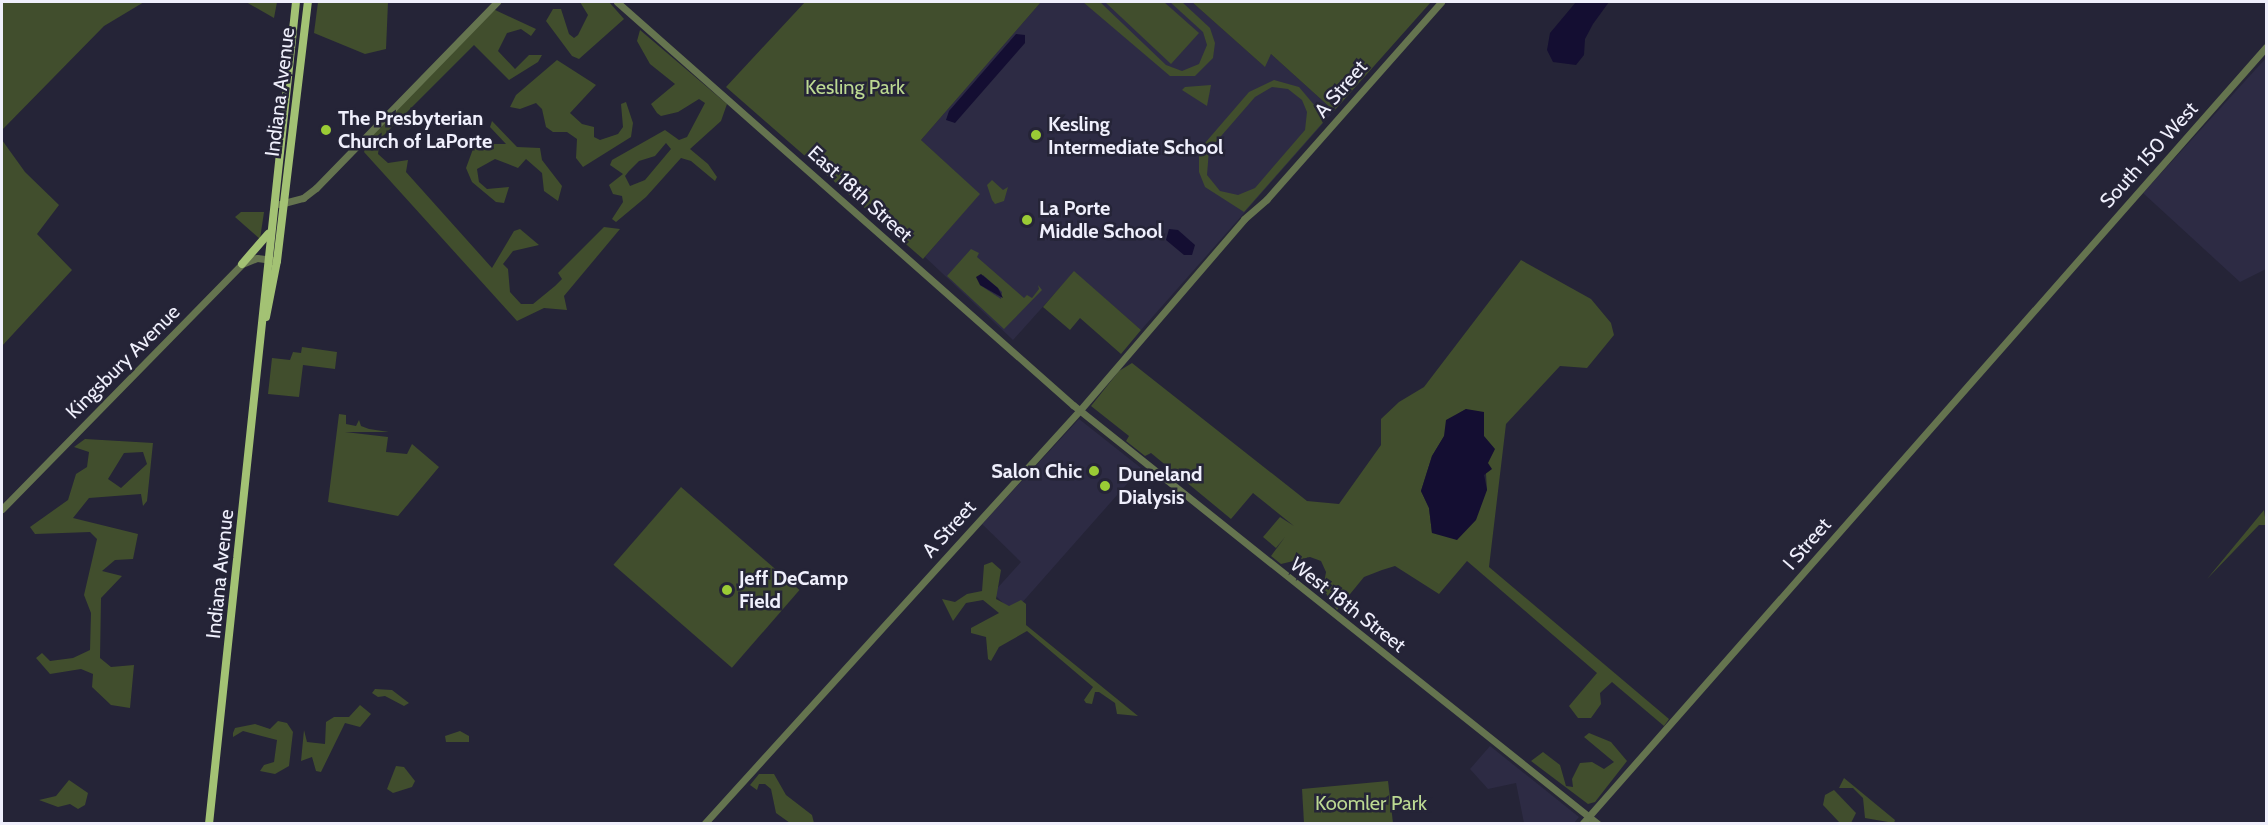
<!DOCTYPE html>
<html>
<head>
<meta charset="utf-8">
<style>
	body { margin:0 }
	#map { position:relative; width:2268px; height:825px; overflow:hidden; background:#252437; font-family:Cabin,sans-serif }
	div>[style] { position:absolute }
	.built>* { inset:0; background:#2d2b44 }
	.green>* { inset:0; background:#414e2d; transform-origin:0 0 }
	.water>* { inset:0; background:#140e32 }
	.minor>* { height:7px; margin:-3.5px; padding:0 3.5px; transform-origin:3.5px; border-radius:3.5px; background:#65744f }
	.major>* { height:8px; margin:-4px; padding:0 4px; transform-origin:4px; border-radius:4px; background:#a3c274 }
	.dots>* { width:16px; height:16px; translate:-50% -50%; box-sizing:border-box; border:3px solid #252437; border-radius:50% }
	span { translate:-50% -50%; white-space:nowrap; text-align:center; line-height:1.15; -webkit-text-stroke:5px #252437; paint-order:stroke }
	.park-label { font-size:20px; color:#bcd992 }
	.street-label { font-size:20px; color:#efeffc }
	.poi-label { font-size:20px; color:#efeffc; font-weight:700 }
	.left { translate:0 -50%; text-align:left }
	.right { translate:-100% -50%; text-align:right }
	.frame { position:absolute; inset:0; border:3px solid #efeffc; pointer-events:none }
</style>
</head>
<body>
<div id="map">
	<div class="built">
		<div style="clip-path:polygon(1041px 2px,1192px 2px,1264px 66px,1271px 54px,1334px 111px,1141px 330px,1074px 272px,1013px 340px,925px 257px,979px 194px,921px 140px)"></div>
		<div style="clip-path:polygon(2266px 58px,2266px 269px,2240px 282px,2143px 193px)"></div>
		<div style="clip-path:polygon(1079px 419px,1141px 468px,1013px 613px,993px 593px,1021px 562px,982px 524px)"></div>
		<div style="clip-path:polygon(1490px 746px,1579px 817px,1574px 823px,1524px 823px,1516px 783px,1488px 789px,1470px 769px)"></div>
	</div>
	<div class="green">
		<div style="clip-path:polygon(2px 2px,144px 2px,104px 26px,2px 130px)"></div>
		<div style="clip-path:polygon(246px 2px,277px 2px,274px 18px)"></div>
		<div style="clip-path:polygon(318px 2px,388px 2px,386px 49px,365px 54px,314px 33px)"></div>
		<div style="clip-path:polygon(580px 2px,609px 2px,624px 19px,579px 59px,572px 56px,546px 21px,553px 9px,561px 9px,569px 34px,574px 38px,578px 35px,588px 15px)"></div>
		<div style="clip-path:polygon(805px 2px,1041px 2px,921px 140px,980px 194px,923px 259px,726px 87px)"></div>
		<div style="clip-path:polygon(1083px 2px,1100px 2px,1166px 65px,1182px 71px,1199px 64px,1207px 45px,1203px 32px,1170px 2px,1182px 2px,1210px 28px,1215px 43px,1213px 58px,1195px 76px,1170px 76px)"></div>
		<div style="clip-path:polygon(1105px 2px,1164px 2px,1199px 33px,1171px 64px)"></div>
		<div style="clip-path:polygon(1192px 2px,1431px 2px,1334px 111px,1271px 54px,1265px 67px)"></div>
		<div style="clip-path:polygon(493px 9px,536px 29px,531px 36px,521px 29px,507px 33px,498px 51px,515px 69px,529px 55px,542px 55px,538px 62px,509px 80px,474px 45px,380px 139px,378px 154px,388px 163px,408px 160px,406px 172px,492px 268px,514px 231px,520px 229px,539px 245px,513px 251px,503px 264px,508px 269px,510px 292px,521px 304px,533px 304px,555px 286px,562px 279px,558px 273px,604px 227px,620px 229px,564px 296px,567px 310px,544px 308px,517px 321px,364px 152px,369px 138px)"></div>
		<div style="clip-path:polygon(evenodd,640px 30px,727px 104px,721px 121px,690px 149px,708px 164px,717px 177px,715px 181px,691px 161px,681px 158px,646px 197px,616px 222px,612px 219px,623px 202px,622px 196px,613px 194px,609px 185px,623px 174px,610px 165px,612px 160px,665px 130px,679px 140px,687px 137px,705px 103px,699px 99px,678px 112px,661px 116px,657px 113px,651px 104px,675px 84px,650px 64px,637px 41px,640px 30px,666px 143px,671px 149px,645px 180px,630px 186px,625px 176px,629px 171px,639px 161px,655px 156px,666px 143px)"></div>
		<div style="clip-path:polygon(557px 60px,596px 85px,570px 113px,582px 124px,594px 127px,594px 137px,600px 140px,618px 134px,623px 127px,621px 104px,626px 102px,633px 123px,631px 137px,583px 167px,576px 158px,577px 139px,567px 132px,553px 132px,546px 127px,542px 109px,536px 103px,520px 109px,510px 107px,516px 95px)"></div>
		<div style="clip-path:polygon(evenodd,1274px 80px,1299px 87px,1326px 119px,1244px 212px,1205px 187px,1199px 172px,1199px 156px,1205px 143px,1249px 92px,1274px 80px,1272px 87px,1288px 89px,1302px 100px,1307px 112px,1305px 130px,1255px 188px,1238px 195px,1220px 191px,1207px 175px,1209px 150px,1255px 97px,1272px 87px)"></div>
		<div style="clip-path:polygon(1211px 85px,1207px 106px,1182px 90px,1185px 87px)"></div>
		<div style="clip-path:polygon(492px 121px,517px 147px,540px 148px,542px 160px,562px 186px,558px 201px,544px 191px,542px 173px,526px 159px,518px 168px,495px 159px,477px 169px,479px 182px,487px 189px,509px 187px,504px 203px,496px 202px,472px 182px,466px 168px,473px 149px,481px 144px,506px 144px,490px 127px)"></div>
		<div style="clip-path:polygon(2px 140px,25px 172px,59px 205px,37px 234px,72px 270px,2px 346px)"></div>
		<div style="clip-path:polygon(992px 180px,1003px 190px,1008px 187px,1004px 201px,995px 204px,992px 200px,987px 185px)"></div>
		<div style="clip-path:polygon(241px 212px,264px 212px,260px 239px,235px 217px)"></div>
		<div style="clip-path:polygon(evenodd,971px 249px,979px 253px,977px 257px,1024px 298px,1027px 295px,1032px 298px,1039px 289px,1038px 285px,1042px 290px,1004px 329px,947px 276px,971px 249px,983px 275px,1002px 292px,1001px 299px,980px 285px,983px 275px)"></div>
		<div style="clip-path:polygon(evenodd,1521px 260px,1591px 299px,1611px 323px,1614px 335px,1587px 368px,1560px 366px,1506px 424px,1489px 567px,1669px 719px,1664px 726px,1612px 682px,1600px 693px,1601px 704px,1591px 718px,1578px 718px,1569px 706px,1597px 673px,1467px 561px,1439px 594px,1395px 566px,1382px 570px,1364px 577px,1337px 610px,1323px 589px,1326px 572px,1321px 561px,1310px 557px,1281px 564px,1271px 556px,1285px 537px,1276px 548px,1263px 537px,1280px 517px,1294px 526px,1253px 493px,1231px 519px,1151px 453px,1145px 456px,1126px 441px,1129px 436px,1091px 406px,1119px 371px,1132px 363px,1307px 501px,1339px 504px,1381px 445px,1381px 419px,1399px 402px,1424px 387px,1521px 260px,1466px 409px,1483px 426px,1487px 490px,1432px 533px,1429px 508px,1421px 491px,1432px 456px,1458px 414px,1466px 409px)"></div>
		<div style="clip-path:polygon(1074px 271px,1141px 330px,1121px 354px,1080px 318px,1070px 330px,1043px 307px)"></div>
		<div style="clip-path:polygon(302px 347px,337px 352px,335px 369px,303px 365px,299px 397px,268px 394px,272px 358px,290px 360px,293px 352px,301px 353px)"></div>
		<div style="clip-path:polygon(339px 414px,346px 415px,346px 424px,356px 426px,359px 420px,361px 426px,369px 429px,389px 432px,345px 432px,388px 437px,386px 452px,407px 454px,412px 444px,439px 467px,398px 516px,328px 502px)"></div>
		<div style="clip-path:polygon(evenodd,85px 439px,153px 443px,147px 501px,143px 506px,141px 494px,89px 498px,73px 518px,138px 534px,133px 559px,115px 560px,102px 571px,122px 576px,101px 598px,100px 658px,111px 667px,134px 665px,130px 708px,111px 705px,92px 687px,93px 674px,81px 669px,50px 674px,36px 658px,42px 653px,50px 661px,73px 658px,90px 650px,91px 613px,84px 595px,97px 539px,90px 532px,35px 534px,30px 527px,68px 500px,76px 474px,87px 467px,89px 452px,74px 447px,85px 439px,143px 452px,147px 464px,121px 488px,108px 479px,124px 453px,143px 452px)"></div>
		<div style="left:681px;top:487px;width:157px;height:103px;rotate:41deg"></div>
		<div style="clip-path:polygon(2264px 510px,2266px 525px,2259px 525px,2207px 579px)"></div>
		<div style="clip-path:polygon(992px 562px,1001px 570px,996px 599px,1009px 606px,1021px 600px,1026px 604px,1026px 625px,1138px 716px,1117px 714px,1115px 703px,1099px 692px,1095px 692px,1092px 704px,1086px 703px,1084px 700px,1093px 687px,1027px 631px,999px 647px,991px 661px,988px 659px,986px 637px,971px 633px,971px 628px,999px 613px,983px 600px,966px 603px,953px 621px,942px 599px,955px 602px,967px 594px,982px 591px,984px 565px)"></div>
		<div style="clip-path:polygon(375px 689px,392px 690px,409px 703px,404px 706px,385px 696px,378px 697px,372px 693px)"></div>
		<div style="clip-path:polygon(360px 705px,371px 714px,360px 727px,345px 723px,321px 772px,316px 771px,312px 757px,301px 761px,304px 730px,307px 742px,325px 744px,326px 722px,334px 717px,349px 717px)"></div>
		<div style="clip-path:polygon(278px 721px,287px 723px,293px 732px,289px 766px,275px 774px,260px 771px,264px 765px,274px 762px,277px 740px,243px 731px,233px 737px,233px 733px,235px 728px,255px 724px,270px 729px)"></div>
		<div style="clip-path:polygon(460px 731px,469px 736px,469px 742px,446px 742px,445px 736px)"></div>
		<div style="clip-path:polygon(1589px 733px,1611px 742px,1627px 761px,1595px 802px,1588px 804px,1531px 761px,1543px 752px,1560px 765px,1566px 786px,1573px 787px,1572px 779px,1580px 763px,1592px 762px,1604px 769px,1614px 762px,1584px 737px)"></div>
		<div style="clip-path:polygon(396px 766px,404px 767px,415px 781px,412px 787px,393px 793px,387px 789px)"></div>
		<div style="clip-path:polygon(759px 774px,774px 774px,786px 795px,812px 815px,814px 823px,790px 823px,776px 813px,771px 789px,765px 784px,759px 784px,757px 790px,750px 785px)"></div>
		<div style="clip-path:polygon(1844px 778px,1895px 820px,1894px 823px,1865px 818px,1863px 798px,1853px 788px,1839px 788px)"></div>
		<div style="clip-path:polygon(69px 780px,88px 793px,85px 805px,78px 809px,70px 804px,58px 807px,39px 800px,56px 796px)"></div>
		<div style="clip-path:polygon(1388px 781px,1393px 823px,1304px 823px,1302px 789px)"></div>
		<div style="clip-path:polygon(1834px 790px,1856px 813px,1851px 823px,1839px 822px,1823px 805px,1825px 795px)"></div>
	</div>
	<div class="water">
		<div style="clip-path:polygon(1576px 2px,1609px 2px,1593px 24px,1585px 39px,1584px 55px,1576px 65px,1553px 62px,1547px 50px,1550px 33px)"></div>
		<div style="clip-path:polygon(1016px 34px,1025px 35px,1025px 43px,955px 123px,946px 120px,949px 111px)"></div>
		<div style="clip-path:polygon(1169px 229px,1178px 230px,1195px 245px,1192px 255px,1184px 255px,1166px 240px)"></div>
		<div style="clip-path:polygon(981px 274px,998px 288px,1003px 298px,980px 285px,976px 277px)"></div>
		<div style="clip-path:polygon(1466px 409px,1484px 412px,1484px 436px,1495px 449px,1488px 463px,1492px 469px,1484px 475px,1487px 490px,1476px 520px,1457px 540px,1432px 533px,1429px 508px,1421px 491px,1432px 456px,1444px 436px,1446px 420px)"></div>
	</div>
	<div class="minor">
		<div style="left:617px;top:2px;width:609px;rotate:41.47deg"></div>
		<div style="left:1073px;top:405px;width:672px;rotate:38.59deg"></div>
		<div style="left:1266px;top:200px;width:264px;rotate:-48.5deg"></div>
		<div style="left:280px;top:204px;width:24px;rotate:-15deg"></div>
		<div style="left:303px;top:198px;width:16px;rotate:-38deg"></div>
		<div style="left:316px;top:188px;width:260px;rotate:-45.8deg"></div>
		<div style="left:2px;top:509px;width:343px;rotate:-45.6deg"></div>
		<div style="left:242px;top:264px;width:16px;rotate:-22deg"></div>
		<div style="left:257px;top:258px;width:16px;rotate:7deg"></div>
		<div style="left:704px;top:824px;width:559px;rotate:-47.75deg"></div>
		<div style="left:1080px;top:410px;width:252px;rotate:-49.3deg"></div>
		<div style="left:1244px;top:219px;width:30px;rotate:-41deg"></div>
		<div style="left:1582px;top:824px;width:1035px;rotate:-48.64deg"></div>
	</div>
	<div class="major">
		<div style="left:242px;top:264px;width:40px;rotate:-49deg"></div>
		<div style="left:266px;top:317px;width:57px;rotate:-78.9deg"></div>
		<div style="left:277px;top:261px;width:261px;rotate:-83.2deg"></div>
		<div style="left:209px;top:824px;width:827px;rotate:-83.96deg"></div>
	</div>
	<div class="dots">
		<div style="left:326px;top:130px;background:#9acb35"></div>
		<div style="left:1036px;top:135px;background:#9acb35"></div>
		<div style="left:1027px;top:220px;background:#9acb35"></div>
		<div style="left:1094px;top:471px;background:#9acb35"></div>
		<div style="left:1105px;top:486px;background:#9acb35"></div>
		<div style="left:727px;top:590px;background:#9acb35"></div>
	</div>
	<div class="park-label">
		<span style="left:855px;top:87px">Kesling Park</span>
		<span style="left:1371px;top:803px">Koomler Park</span>
	</div>
	<div class="street-label">
		<span style="left:1341px;top:89px;rotate:-49deg">A Street</span>
		<span style="left:280px;top:92px;rotate:-83deg">Indiana Avenue</span>
		<span style="left:2149px;top:155px;rotate:-48deg">South 150 West</span>
		<span style="left:860px;top:194px;rotate:42deg">East 18th Street</span>
		<span style="left:123px;top:362px;rotate:-45deg">Kingsbury Avenue</span>
		<span style="left:949px;top:529px;rotate:-48deg">A Street</span>
		<span style="left:1807px;top:544px;rotate:-49deg">I Street</span>
		<span style="left:220px;top:574px;rotate:-84deg">Indiana Avenue</span>
		<span style="left:1348px;top:605px;rotate:38deg">West 18th Street</span>
	</div>
	<div class="poi-label">
		<span class="left" style="left:338px;top:130px">The Presbyterian<br>Church of LaPorte</span>
		<span class="left" style="left:1048px;top:136px">Kesling<br>Intermediate School</span>
		<span class="left" style="left:1039px;top:220px">La Porte<br>Middle School</span>
		<span class="right" style="left:1082px;top:471px">Salon Chic</span>
		<span class="left" style="left:1118px;top:486px">Duneland<br>Dialysis</span>
		<span class="left" style="left:739px;top:590px">Jeff DeCamp<br>Field</span>
	</div>
	<div class="frame"></div>
</div>
</body>
</html>
